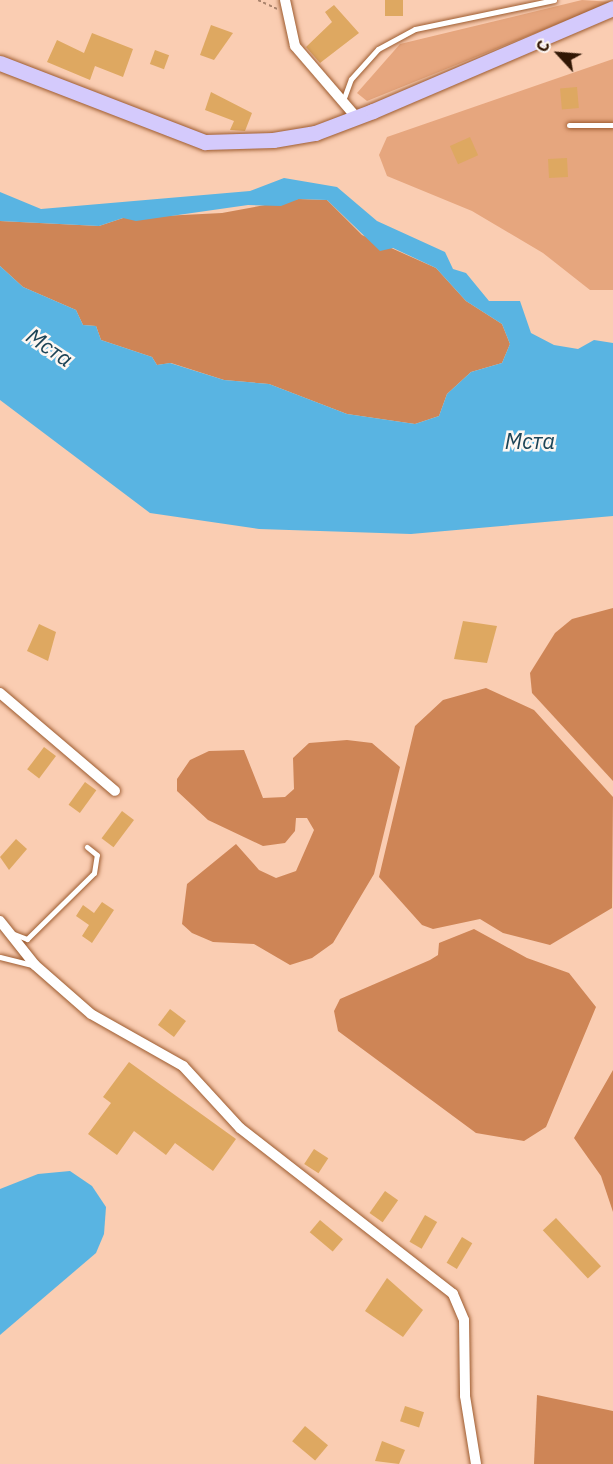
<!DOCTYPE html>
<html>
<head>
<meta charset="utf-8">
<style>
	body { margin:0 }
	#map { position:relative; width:613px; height:1464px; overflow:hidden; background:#facdb2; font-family:"IBM Plex Sans",sans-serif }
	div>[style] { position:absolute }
	.green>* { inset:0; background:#e6a67e }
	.forest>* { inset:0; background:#ce8556 }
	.water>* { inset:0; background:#59b4e2 }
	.building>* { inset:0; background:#dea861; transform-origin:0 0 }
	.path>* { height:2px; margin-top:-1px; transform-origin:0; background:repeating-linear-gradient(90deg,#aa846d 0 3px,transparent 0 6px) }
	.roads { filter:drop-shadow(0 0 2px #9d5b2f) drop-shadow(0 0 2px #9d5b2f) }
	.service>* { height:5px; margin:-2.5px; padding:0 2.5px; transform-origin:2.5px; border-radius:2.5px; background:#fff }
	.minor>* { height:10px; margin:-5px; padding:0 5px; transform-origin:5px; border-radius:5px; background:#fff }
	.primary>* { height:15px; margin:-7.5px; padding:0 7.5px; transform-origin:7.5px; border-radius:7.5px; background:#d4cafc }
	span { translate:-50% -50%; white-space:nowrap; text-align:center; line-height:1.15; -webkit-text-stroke:5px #fef7f2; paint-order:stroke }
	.water-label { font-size:22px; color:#1c4457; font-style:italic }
	.north { position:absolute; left:529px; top:24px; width:60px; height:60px; -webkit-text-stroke:4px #fef7f2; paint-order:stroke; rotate:296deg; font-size:16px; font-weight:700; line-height:24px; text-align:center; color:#321705 }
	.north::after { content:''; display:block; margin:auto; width:21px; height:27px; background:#321705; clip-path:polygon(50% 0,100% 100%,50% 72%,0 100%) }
</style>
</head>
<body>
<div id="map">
	<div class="green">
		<div style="clip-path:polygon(582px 0,612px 2px,367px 101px,357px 93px,400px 44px)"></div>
		<div style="clip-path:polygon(613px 59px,613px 290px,590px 290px,543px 253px,472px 211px,387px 176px,379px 155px,387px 137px)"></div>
	</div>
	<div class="forest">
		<div style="clip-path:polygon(298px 199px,327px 200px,362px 235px,436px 268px,466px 301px,502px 324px,510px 344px,502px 363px,471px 372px,447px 394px,439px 416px,415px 424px,347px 414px,269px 384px,224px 380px,171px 363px,157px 365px,152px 357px,101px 340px,96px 326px,83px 325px,76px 310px,23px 287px,0 266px,0 221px,99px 226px,123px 218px,222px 213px)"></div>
		<div style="clip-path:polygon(613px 608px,613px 781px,532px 693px,530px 673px,555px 633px,572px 619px)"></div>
		<div style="clip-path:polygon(486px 688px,534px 710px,613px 797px,612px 908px,550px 945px,503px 933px,480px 919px,433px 929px,422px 925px,379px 877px,415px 726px,443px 700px)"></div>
		<div style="clip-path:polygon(347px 740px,372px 743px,400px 767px,374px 874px,333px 943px,312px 958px,290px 965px,254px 944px,213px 942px,192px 933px,182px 924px,187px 884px,236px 844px,259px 870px,276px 878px,296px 871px,314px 830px,307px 818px,296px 818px,295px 831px,285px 843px,263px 846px,208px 820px,177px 791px,177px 779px,190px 760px,209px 751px,244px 750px,263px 798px,285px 797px,294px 789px,293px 758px,309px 743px)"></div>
		<div style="clip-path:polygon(474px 929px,527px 958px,569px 973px,596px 1007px,546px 1127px,524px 1141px,476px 1133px,338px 1031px,334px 1011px,340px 999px,430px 960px,438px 955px,439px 943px)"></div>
		<div style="clip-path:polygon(613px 1070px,613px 1212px,601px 1176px,574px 1138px)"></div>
		<div style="clip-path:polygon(537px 1395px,613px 1411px,613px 1464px,534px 1464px)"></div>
	</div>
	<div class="water">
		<div style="clip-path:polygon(284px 178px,337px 187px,377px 221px,445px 252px,453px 269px,466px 273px,489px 301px,520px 301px,531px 333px,554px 345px,578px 349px,594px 340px,613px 343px,613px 516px,411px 534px,259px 529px,150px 513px,0 400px,0 266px,23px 287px,76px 310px,83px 325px,96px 326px,101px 340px,152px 357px,157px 365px,170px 363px,224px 380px,269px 384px,347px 414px,415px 424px,439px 416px,447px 394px,471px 372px,502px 363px,510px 344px,502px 324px,466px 301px,436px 268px,393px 248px,380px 251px,327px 200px,299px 199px,281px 206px,248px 205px,136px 221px,123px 218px,99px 226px,0 221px,0 192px,41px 209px,250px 191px)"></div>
		<div style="clip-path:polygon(70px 1171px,92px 1186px,106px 1207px,104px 1234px,96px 1253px,0 1335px,0 1189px,38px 1174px)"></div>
	</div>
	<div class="building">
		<div style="left:385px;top:0;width:18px;height:16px"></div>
		<div style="clip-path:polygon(334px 5px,359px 33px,320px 63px,306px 47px,332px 22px,325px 12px)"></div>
		<div style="clip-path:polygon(211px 25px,233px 33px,214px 60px,200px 55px)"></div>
		<div style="clip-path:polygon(92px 33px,133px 49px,123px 77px,95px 66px,90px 80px,47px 62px,57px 40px,84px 53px)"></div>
		<div style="left:155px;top:50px;width:15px;height:15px;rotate:20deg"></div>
		<div style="left:577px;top:87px;width:21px;height:17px;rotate:85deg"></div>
		<div style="clip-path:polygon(211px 92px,252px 113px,245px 131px,230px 130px,234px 121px,205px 110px)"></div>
		<div style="left:470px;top:137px;width:20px;height:22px;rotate:66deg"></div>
		<div style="left:567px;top:158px;width:19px;height:19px;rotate:87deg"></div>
		<div style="clip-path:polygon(463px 621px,497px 626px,487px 663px,454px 659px)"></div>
		<div style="clip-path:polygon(39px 624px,56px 632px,48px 661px,27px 651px)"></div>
		<div style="left:44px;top:747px;width:15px;height:28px;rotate:37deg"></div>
		<div style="left:85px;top:782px;width:14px;height:28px;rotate:36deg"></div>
		<div style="left:122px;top:811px;width:15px;height:34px;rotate:37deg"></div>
		<div style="clip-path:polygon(16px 839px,27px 849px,9px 870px,0 857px)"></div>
		<div style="clip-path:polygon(102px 902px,114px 910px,92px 943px,82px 936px,89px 925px,76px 916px,83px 905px,94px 913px)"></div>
		<div style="left:170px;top:1009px;width:20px;height:20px;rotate:37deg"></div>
		<div style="clip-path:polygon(129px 1062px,236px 1139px,213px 1171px,175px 1143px,166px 1155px,134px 1131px,117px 1155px,88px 1134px,111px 1103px,103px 1097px)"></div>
		<div style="left:314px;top:1149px;width:17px;height:18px;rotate:33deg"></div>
		<div style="left:385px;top:1191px;width:16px;height:27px;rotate:35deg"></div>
		<div style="left:425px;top:1215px;width:14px;height:31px;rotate:30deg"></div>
		<div style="left:556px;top:1218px;width:66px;height:18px;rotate:47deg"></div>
		<div style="left:320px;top:1220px;width:30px;height:16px;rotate:40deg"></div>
		<div style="left:462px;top:1237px;width:12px;height:30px;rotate:31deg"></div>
		<div style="clip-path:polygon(387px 1278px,423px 1310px,403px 1337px,365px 1311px)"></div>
		<div style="left:405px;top:1406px;width:20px;height:16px;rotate:18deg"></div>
		<div style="left:305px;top:1426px;width:30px;height:20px;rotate:40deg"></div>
		<div style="clip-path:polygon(382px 1441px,405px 1450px,399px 1464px,375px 1461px)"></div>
	</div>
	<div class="path">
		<div style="left:258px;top:0;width:21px;rotate:25deg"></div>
	</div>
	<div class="roads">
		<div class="service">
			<div style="left:344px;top:98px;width:20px;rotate:-70deg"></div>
			<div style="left:351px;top:79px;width:40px;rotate:-48deg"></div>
			<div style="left:378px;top:49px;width:42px;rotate:-28.4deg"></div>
			<div style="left:415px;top:29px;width:142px;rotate:-11.8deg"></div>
			<div style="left:569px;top:125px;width:44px"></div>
			<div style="left:14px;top:934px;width:14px;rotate:21deg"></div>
			<div style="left:27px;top:939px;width:94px;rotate:-44.6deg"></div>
			<div style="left:94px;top:873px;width:18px;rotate:-81deg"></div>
			<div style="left:97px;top:855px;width:13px;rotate:-141deg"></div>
			<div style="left:0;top:957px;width:34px;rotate:14deg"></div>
		</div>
		<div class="minor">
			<div style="left:285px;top:0;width:47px;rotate:77.7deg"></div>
			<div style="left:295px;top:46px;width:94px;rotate:49.3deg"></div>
			<div style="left:0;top:693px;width:151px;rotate:40.4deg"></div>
			<div style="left:0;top:921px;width:56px;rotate:51.5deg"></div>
			<div style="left:35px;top:965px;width:74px;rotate:41.2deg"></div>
			<div style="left:91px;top:1014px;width:106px;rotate:29.5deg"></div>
			<div style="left:183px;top:1066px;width:84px;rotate:47.4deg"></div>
			<div style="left:240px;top:1128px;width:270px;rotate:37.9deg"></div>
			<div style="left:453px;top:1294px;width:28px;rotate:67deg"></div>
			<div style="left:464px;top:1320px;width:76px;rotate:89.2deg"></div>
			<div style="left:465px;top:1396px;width:69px;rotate:80.8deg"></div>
		</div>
		<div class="primary">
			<div style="left:0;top:63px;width:220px;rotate:21.1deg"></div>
			<div style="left:205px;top:142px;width:68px;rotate:-1.7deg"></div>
			<div style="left:273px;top:140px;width:43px;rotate:-9.5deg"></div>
			<div style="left:315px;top:133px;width:62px;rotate:-20.8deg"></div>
			<div style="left:373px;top:111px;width:261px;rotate:-23.2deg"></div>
		</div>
	</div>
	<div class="water-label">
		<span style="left:50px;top:347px;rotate:34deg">Мста</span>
		<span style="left:530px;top:441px">Мста</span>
	</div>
	<div class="north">С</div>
</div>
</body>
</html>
